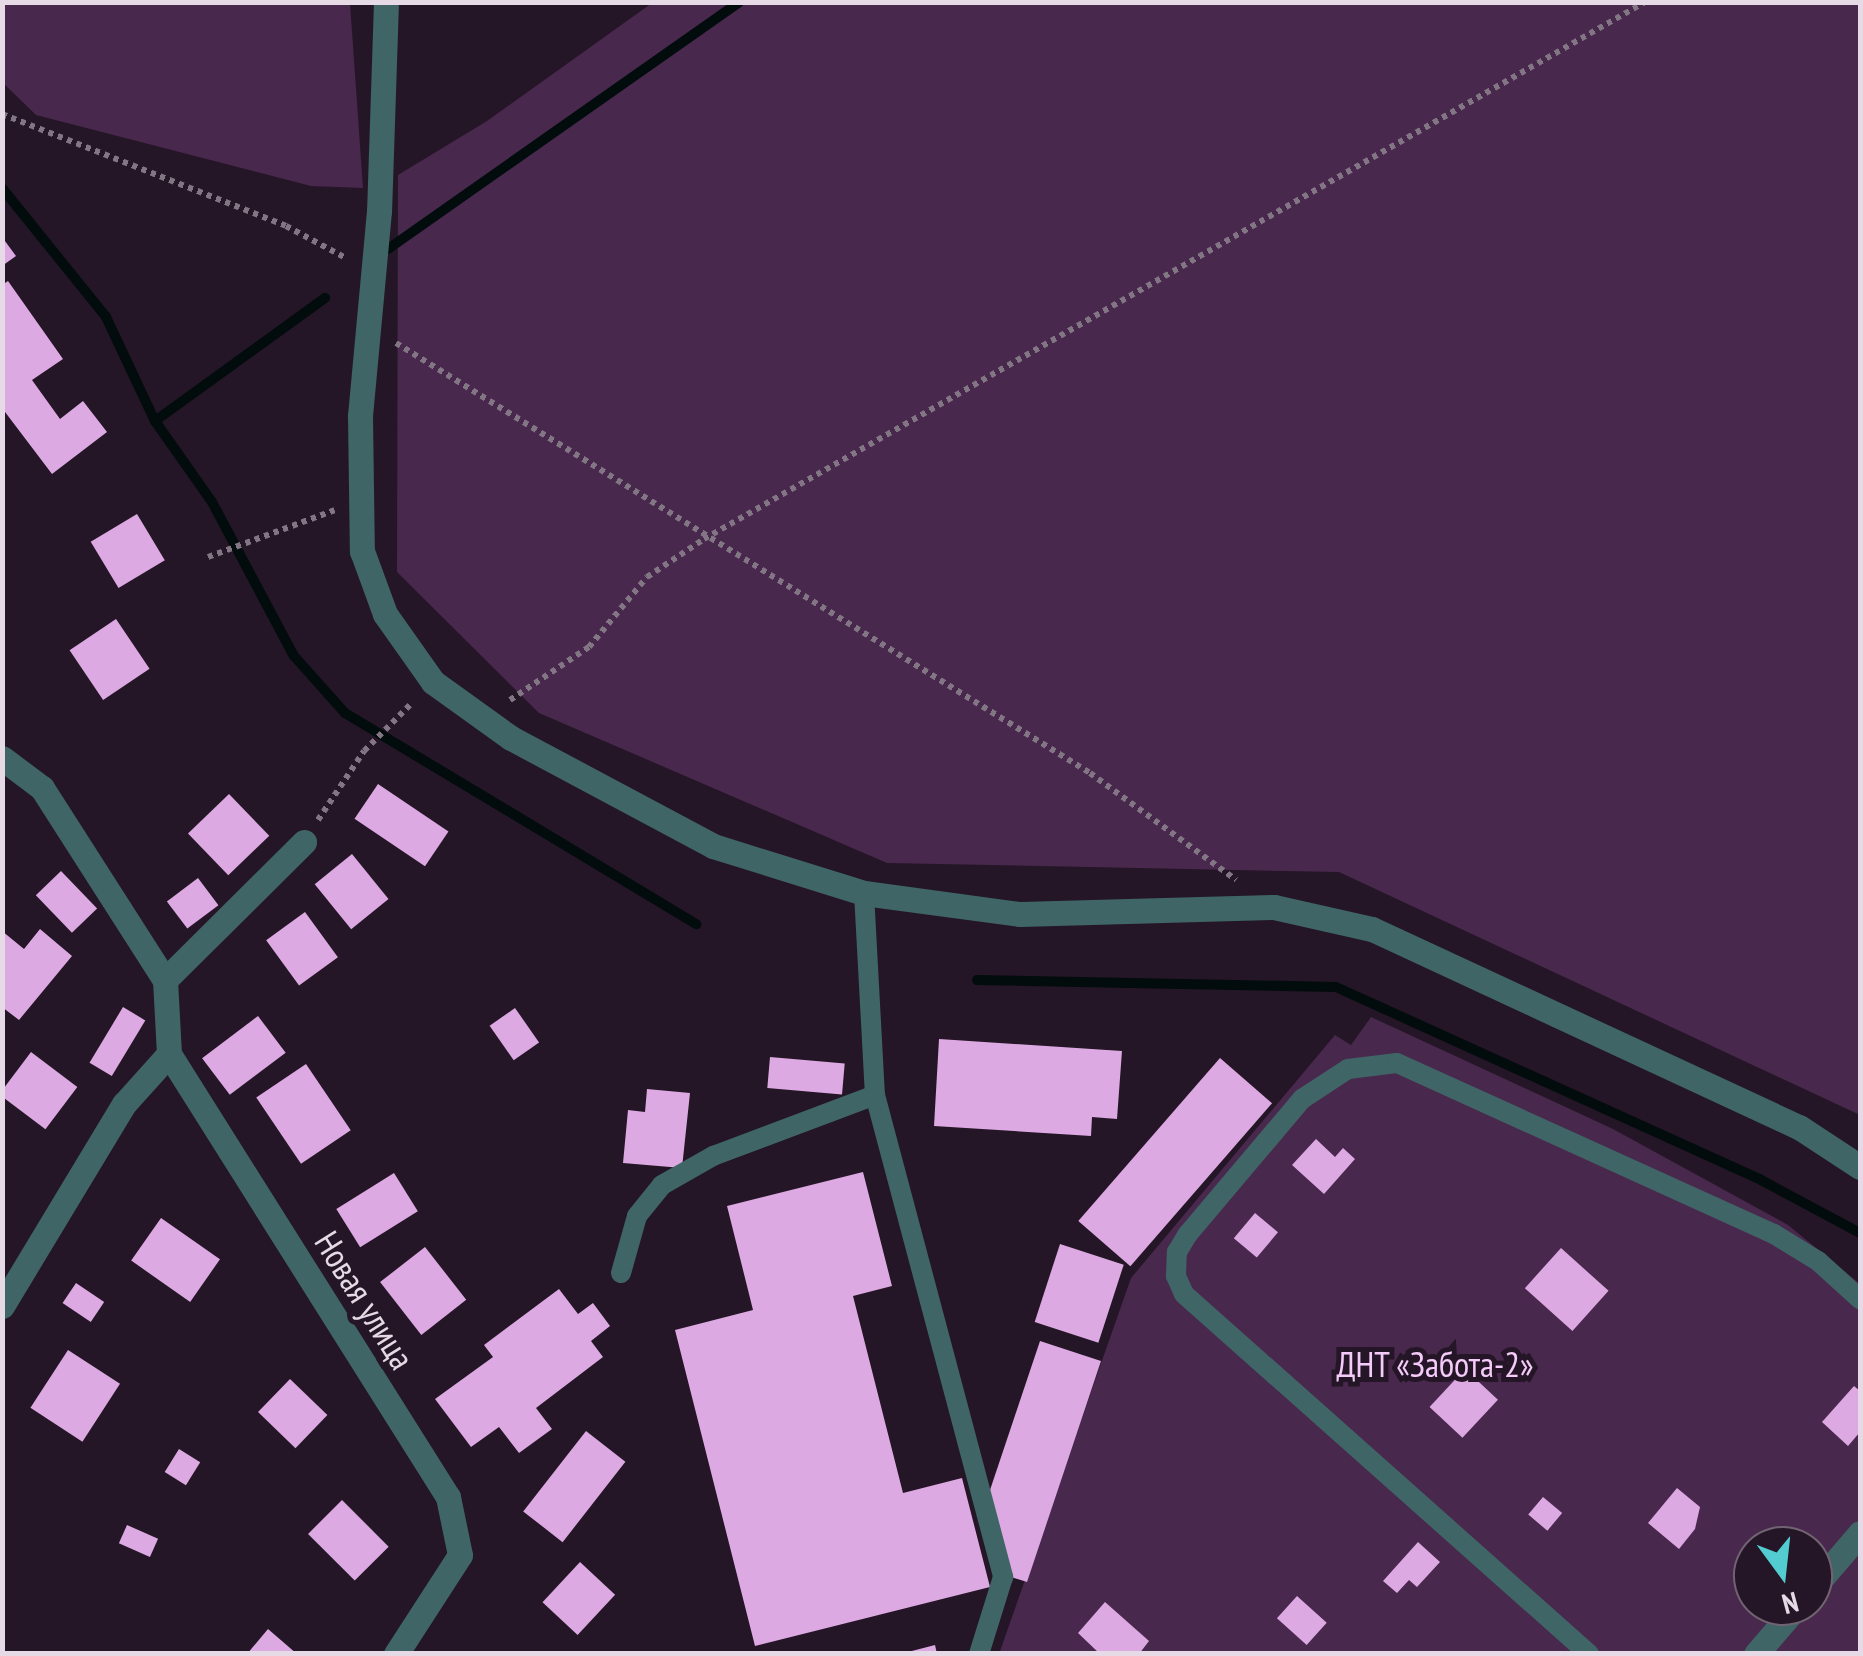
<!DOCTYPE html>
<html>
<head>
<meta charset="utf-8">
<style>
	body { margin:0 }
	#map { position:relative; width:1863px; height:1656px; overflow:hidden; background:#241626; font-family:"PT Sans Narrow",sans-serif }
	div>[style] { position:absolute }
	.green>* { inset:0; background:#49284d }
	.stream>* { height:10px; margin:-5px; padding:0 5px; transform-origin:5px; border-radius:5px; background:#020c0d }
	.building>* { inset:0; background:#dda9e2; transform-origin:0 0 }
	.path>* { height:6px; margin-top:-3px; transform-origin:0; background:repeating-linear-gradient(90deg,#837684 0 5px,transparent 0 10px) }
	.service>* { height:20px; margin:-10px; padding:0 10px; transform-origin:10px; border-radius:10px; background:#3f6566 }
	.minor>* { height:25px; margin:-12.5px; padding:0 12.5px; transform-origin:12.5px; border-radius:12.5px; background:#3f6566 }
	span { translate:-50% -50%; white-space:nowrap; text-align:center; line-height:1.15; -webkit-text-stroke:10px #241626; paint-order:stroke }
	.street-label { font-size:35px; color:#e5dae5 }
	.park-label { font-size:35px; color:#f5cbf9 }
	.frame { position:absolute; inset:0; border:5px solid #e5dae5; pointer-events:none }
	.north { position:absolute; left:1733px; top:1526px; width:100px; height:100px; box-sizing:border-box; background:#241626; border:2px solid #716472; border-radius:50%; rotate:165deg; font-size:28px; font-weight:700; line-height:40px; text-align:center; color:#e5dae5 }
	.north::after { content:''; display:block; margin:auto; width:35px; height:45px; background:#52ccd0; clip-path:polygon(50% 0,100% 100%,50% 72%,0 100%) }
</style>
</head>
<body>
<div id="map">
	<div class="green">
		<div style="clip-path:polygon(2px 3px,350px 3px,363px 188px,311px 186px,36px 115px,3px 83px)"></div>
		<div style="clip-path:polygon(652px 3px,1860px 3px,1860px 1115px,1339px 872px,887px 863px,539px 713px,397px 572px,398px 175px,487px 121px)"></div>
		<div style="clip-path:polygon(evenodd,1371px 1017px,1613px 1129px,1788px 1225px,1860px 1284px,1860px 1653px,999px 1654px,1131px 1278px,1335px 1035px,1351px 1045px,1371px 1017px,1753px 1546px,1813px 1546px,1813px 1606px,1753px 1606px,1753px 1546px)"></div>
	</div>
	<div class="stream">
		<div style="left:2px;top:188px;width:166px;rotate:51.1deg"></div>
		<div style="left:106px;top:317px;width:115px;rotate:64.8deg"></div>
		<div style="left:155px;top:421px;width:99px;rotate:54.9deg"></div>
		<div style="left:212px;top:502px;width:174px;rotate:62deg"></div>
		<div style="left:294px;top:656px;width:76px;rotate:48.2deg"></div>
		<div style="left:345px;top:713px;width:410px;rotate:31deg"></div>
		<div style="left:388px;top:249px;width:429px;rotate:-35.1deg"></div>
		<div style="left:155px;top:421px;width:210px;rotate:-35.9deg"></div>
		<div style="left:977px;top:980px;width:359px;rotate:1.1deg"></div>
		<div style="left:1336px;top:987px;width:467px;rotate:24.4deg"></div>
		<div style="left:1761px;top:1180px;width:112px;rotate:28.2deg"></div>
	</div>
	<div class="building">
		<div style="clip-path:polygon(2px 237px,16px 256px,2px 266px)"></div>
		<div style="clip-path:polygon(8px 281px,63px 359px,32px 380px,60px 419px,83px 401px,107px 432px,52px 474px,2px 408px,2px 285px)"></div>
		<div style="left:137px;top:514px;width:54px;height:54px;rotate:59deg"></div>
		<div style="left:116px;top:619px;width:60px;height:56px;rotate:56deg"></div>
		<div style="left:378px;top:784px;width:85px;height:42px;rotate:34deg"></div>
		<div style="left:229px;top:794px;width:58px;height:57px;rotate:46deg"></div>
		<div style="left:352px;top:854px;width:58px;height:48px;rotate:51deg"></div>
		<div style="left:61px;top:871px;width:52px;height:35px;rotate:46deg"></div>
		<div style="left:198px;top:878px;width:34px;height:39px;rotate:53deg"></div>
		<div style="left:305px;top:912px;width:56px;height:48px;rotate:54deg"></div>
		<div style="clip-path:polygon(40px 929px,72px 956px,19px 1020px,2px 1007px,2px 931px,24px 949px)"></div>
		<div style="left:123px;top:1007px;width:26px;height:65px;rotate:31deg"></div>
		<div style="left:515px;top:1008px;width:42px;height:31px;rotate:55deg"></div>
		<div style="left:258px;top:1016px;width:46px;height:70px;rotate:53deg"></div>
		<div style="clip-path:polygon(939px 1039px,1122px 1051px,1117px 1119px,1092px 1117px,1091px 1136px,934px 1126px)"></div>
		<div style="left:31px;top:1052px;width:58px;height:53px;rotate:37deg"></div>
		<div style="left:770px;top:1057px;width:75px;height:31px;rotate:5deg"></div>
		<div style="left:1220px;top:1058px;width:69px;height:216px;rotate:41deg"></div>
		<div style="left:306px;top:1064px;width:80px;height:60px;rotate:56deg"></div>
		<div style="clip-path:polygon(647px 1089px,690px 1093px,682px 1168px,623px 1163px,628px 1110px,645px 1112px)"></div>
		<div style="clip-path:polygon(1316px 1139px,1335px 1157px,1343px 1148px,1355px 1159px,1324px 1194px,1292px 1165px)"></div>
		<div style="clip-path:polygon(863px 1172px,892px 1286px,853px 1296px,903px 1493px,962px 1478px,990px 1587px,755px 1646px,675px 1330px,753px 1310px,727px 1206px)"></div>
		<div style="left:394px;top:1173px;width:45px;height:68px;rotate:58deg"></div>
		<div style="left:1255px;top:1213px;width:30px;height:33px;rotate:40deg"></div>
		<div style="left:161px;top:1218px;width:72px;height:52px;rotate:35deg"></div>
		<div style="left:1060px;top:1244px;width:67px;height:82px;rotate:18deg"></div>
		<div style="left:425px;top:1247px;width:67px;height:57px;rotate:52deg"></div>
		<div style="left:1561px;top:1248px;width:64px;height:54px;rotate:42deg"></div>
		<div style="left:76px;top:1283px;width:34px;height:24px;rotate:34deg"></div>
		<div style="clip-path:polygon(559px 1289px,578px 1314px,593px 1303px,610px 1326px,591px 1341px,603px 1357px,536px 1408px,552px 1429px,519px 1453px,499px 1427px,471px 1447px,435px 1399px,493px 1357px,484px 1345px)"></div>
		<div style="clip-path:polygon(1040px 1341px,1101px 1361px,1027px 1582px,1011px 1577px,988px 1496px)"></div>
		<div style="left:68px;top:1350px;width:62px;height:69px;rotate:33deg"></div>
		<div style="left:1465px;top:1369px;width:45px;height:52px;rotate:43deg"></div>
		<div style="left:290px;top:1379px;width:52px;height:46px;rotate:44deg"></div>
		<div style="clip-path:polygon(1854px 1386px,1860px 1391px,1860px 1432px,1848px 1446px,1822px 1422px)"></div>
		<div style="left:586px;top:1431px;width:50px;height:102px;rotate:38deg"></div>
		<div style="left:179px;top:1449px;width:25px;height:27px;rotate:32deg"></div>
		<div style="clip-path:polygon(1677px 1488px,1700px 1507px,1695px 1529px,1679px 1549px,1648px 1523px)"></div>
		<div style="left:1543px;top:1497px;width:25px;height:23px;rotate:40deg"></div>
		<div style="left:342px;top:1500px;width:66px;height:48px;rotate:45deg"></div>
		<div style="left:127px;top:1525px;width:34px;height:20px;rotate:24deg"></div>
		<div style="clip-path:polygon(1418px 1542px,1440px 1562px,1417px 1587px,1409px 1580px,1397px 1593px,1383px 1581px)"></div>
		<div style="left:580px;top:1562px;width:48px;height:55px;rotate:43deg"></div>
		<div style="left:1297px;top:1596px;width:40px;height:30px;rotate:42deg"></div>
		<div style="clip-path:polygon(1105px 1602px,1149px 1641px,1139px 1654px,1100px 1654px,1078px 1633px)"></div>
		<div style="clip-path:polygon(268px 1629px,297px 1654px,247px 1654px)"></div>
		<div style="clip-path:polygon(935px 1645px,937px 1654px,908px 1654px,908px 1652px)"></div>
	</div>
	<div class="path">
		<div style="left:2px;top:114px;width:305px;rotate:21.5deg"></div>
		<div style="left:286px;top:226px;width:68px;rotate:28.1deg"></div>
		<div style="left:396px;top:343px;width:816px;rotate:31.78deg"></div>
		<div style="left:1090px;top:773px;width:181px;rotate:36.2deg"></div>
		<div style="left:208px;top:557px;width:135px;rotate:-20.3deg"></div>
		<div style="left:510px;top:700px;width:95px;rotate:-33.9deg"></div>
		<div style="left:589px;top:647px;width:91px;rotate:-50.4deg"></div>
		<div style="left:647px;top:577px;width:69px;rotate:-33.7deg"></div>
		<div style="left:704px;top:539px;width:1083px;rotate:-29.71deg"></div>
		<div style="left:318px;top:820px;width:83px;rotate:-56.3deg"></div>
		<div style="left:364px;top:751px;width:69px;rotate:-45deg"></div>
	</div>
	<div class="service">
		<div style="left:864px;top:893px;width:202px;rotate:86.9deg"></div>
		<div style="left:875px;top:1095px;width:499px;rotate:75.1deg"></div>
		<div style="left:1003px;top:1577px;width:81px;rotate:107.3deg"></div>
		<div style="left:621px;top:1273px;width:59px;rotate:-74.3deg"></div>
		<div style="left:637px;top:1216px;width:40px;rotate:-51deg"></div>
		<div style="left:662px;top:1185px;width:59px;rotate:-29.6deg"></div>
		<div style="left:713px;top:1156px;width:173px;rotate:-20.6deg"></div>
		<div style="left:1589px;top:1654px;width:542px;rotate:-138.37deg"></div>
		<div style="left:1184px;top:1294px;width:20px;rotate:-114deg"></div>
		<div style="left:1176px;top:1276px;width:24px;rotate:-88deg"></div>
		<div style="left:1177px;top:1252px;width:21px;rotate:-59deg"></div>
		<div style="left:1188px;top:1234px;width:177px;rotate:-49.8deg"></div>
		<div style="left:1302px;top:1099px;width:55px;rotate:-33.1deg"></div>
		<div style="left:1348px;top:1069px;width:49px;rotate:-7deg"></div>
		<div style="left:1397px;top:1063px;width:414px;rotate:24.4deg"></div>
		<div style="left:1774px;top:1234px;width:52px;rotate:31.5deg"></div>
		<div style="left:1818px;top:1261px;width:57px;rotate:42.1deg"></div>
	</div>
	<div class="minor">
		<div style="left:386px;top:2px;width:209px;rotate:91.9deg"></div>
		<div style="left:379px;top:211px;width:206px;rotate:95.3deg"></div>
		<div style="left:360px;top:416px;width:135px;rotate:89.2deg"></div>
		<div style="left:362px;top:551px;width:67px;rotate:69.9deg"></div>
		<div style="left:385px;top:614px;width:83px;rotate:54.8deg"></div>
		<div style="left:433px;top:682px;width:96px;rotate:35.7deg"></div>
		<div style="left:511px;top:738px;width:229px;rotate:28.1deg"></div>
		<div style="left:713px;top:846px;width:158px;rotate:17.3deg"></div>
		<div style="left:864px;top:893px;width:157px;rotate:7.7deg"></div>
		<div style="left:1020px;top:914px;width:254px;rotate:-1.6deg"></div>
		<div style="left:1274px;top:907px;width:100px;rotate:12.7deg"></div>
		<div style="left:1372px;top:929px;width:471px;rotate:24.9deg"></div>
		<div style="left:1799px;top:1127px;width:73px;rotate:33.3deg"></div>
		<div style="left:2px;top:758px;width:50px;rotate:36.9deg"></div>
		<div style="left:42px;top:788px;width:228px;rotate:57.4deg"></div>
		<div style="left:165px;top:980px;width:74px;rotate:86.9deg"></div>
		<div style="left:169px;top:1054px;width:524px;rotate:57.8deg"></div>
		<div style="left:448px;top:1497px;width:59px;rotate:78.3deg"></div>
		<div style="left:460px;top:1555px;width:118px;rotate:122.9deg"></div>
		<div style="left:165px;top:980px;width:196px;rotate:-44.8deg"></div>
		<div style="left:2px;top:1306px;width:236px;rotate:-58.9deg"></div>
		<div style="left:124px;top:1104px;width:67px;rotate:-48deg"></div>
		<div style="left:1813px;top:1588px;width:72px;rotate:-49.5deg"></div>
		<div style="left:1756px;top:1654px;width:63px;rotate:-49.5deg"></div>
	</div>
	<div class="street-label">
		<span style="left:365px;top:1300px;rotate:58deg">Новая улица</span>
	</div>
	<div class="park-label">
		<span style="left:1435px;top:1364px">ДНТ «Забота-2»</span>
	</div>
	<div class="frame"></div>
	<div class="north">N</div>
</div>
</body>
</html>
